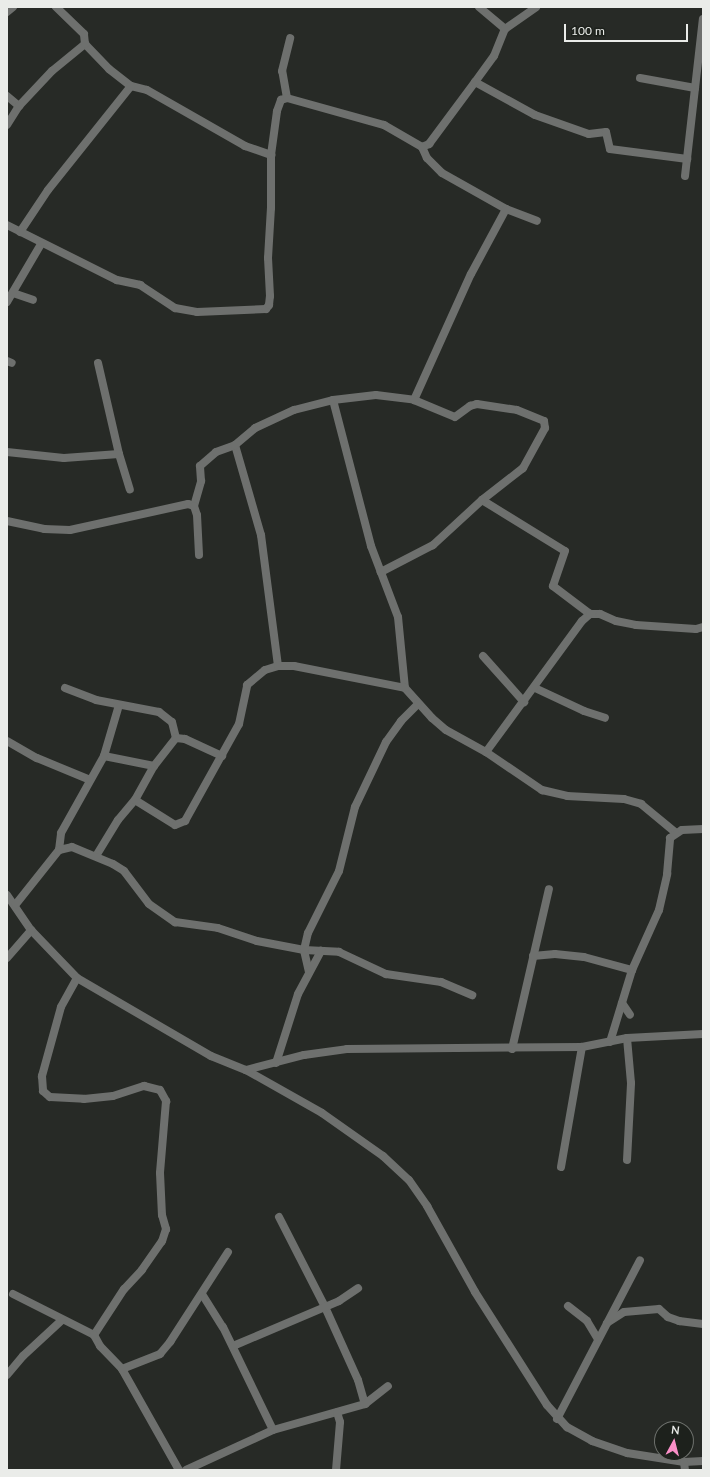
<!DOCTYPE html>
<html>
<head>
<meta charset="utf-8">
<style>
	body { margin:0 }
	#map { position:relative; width:710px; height:1477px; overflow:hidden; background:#272a26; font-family:Lato,sans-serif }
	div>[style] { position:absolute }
	.minor>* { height:8px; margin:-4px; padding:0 4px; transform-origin:4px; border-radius:4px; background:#6e706e }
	span { translate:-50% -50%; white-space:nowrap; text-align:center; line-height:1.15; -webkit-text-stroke:4px #1d211c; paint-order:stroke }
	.frame { position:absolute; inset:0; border:8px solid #eaece9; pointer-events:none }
	.north { position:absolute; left:654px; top:1421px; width:40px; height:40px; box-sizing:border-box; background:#1d211c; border:1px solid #6f726e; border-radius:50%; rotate:7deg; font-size:11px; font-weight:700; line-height:16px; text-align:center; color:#eaece9 }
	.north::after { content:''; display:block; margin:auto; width:14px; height:18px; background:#fa8fc7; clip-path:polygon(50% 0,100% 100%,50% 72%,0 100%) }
	.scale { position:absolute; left:564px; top:24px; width:124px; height:18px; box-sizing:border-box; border:2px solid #eaece9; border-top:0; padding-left:5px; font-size:12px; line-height:14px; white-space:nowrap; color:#eaece9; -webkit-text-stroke:3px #1d211c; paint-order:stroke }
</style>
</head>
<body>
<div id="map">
	<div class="minor">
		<div style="left:479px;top:7px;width:34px;rotate:40deg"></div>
		<div style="left:7px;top:12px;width:8px;rotate:-40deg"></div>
		<div style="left:85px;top:44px;width:35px;rotate:46deg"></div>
		<div style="left:109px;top:69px;width:28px;rotate:38deg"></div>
		<div style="left:131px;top:86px;width:16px;rotate:14deg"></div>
		<div style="left:147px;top:90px;width:113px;rotate:29.7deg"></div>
		<div style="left:245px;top:146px;width:28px;rotate:19deg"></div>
		<div style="left:640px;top:78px;width:56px;rotate:10.3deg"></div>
		<div style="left:475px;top:82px;width:68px;rotate:28.8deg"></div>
		<div style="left:535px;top:115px;width:57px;rotate:19.4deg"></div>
		<div style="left:589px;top:134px;width:17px;rotate:-7deg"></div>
		<div style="left:606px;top:132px;width:17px;rotate:77deg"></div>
		<div style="left:610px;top:149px;width:78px;rotate:7.4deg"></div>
		<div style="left:7px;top:96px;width:16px;rotate:40deg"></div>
		<div style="left:287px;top:98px;width:27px;rotate:-100deg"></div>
		<div style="left:282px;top:71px;width:34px;rotate:-76deg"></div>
		<div style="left:7px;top:125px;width:22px;rotate:-58deg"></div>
		<div style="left:19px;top:106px;width:48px;rotate:-46.7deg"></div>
		<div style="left:52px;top:71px;width:43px;rotate:-39.3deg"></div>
		<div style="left:85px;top:44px;width:10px;rotate:-96deg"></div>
		<div style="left:84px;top:34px;width:39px;rotate:-136deg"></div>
		<div style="left:422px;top:147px;width:8px;rotate:-23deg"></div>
		<div style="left:429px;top:144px;width:77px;rotate:-53.4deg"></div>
		<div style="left:475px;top:82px;width:32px;rotate:-54deg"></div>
		<div style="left:494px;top:56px;width:29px;rotate:-68deg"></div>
		<div style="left:505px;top:29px;width:38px;rotate:-35deg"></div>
		<div style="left:685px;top:176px;width:158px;rotate:-83.5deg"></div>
		<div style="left:7px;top:225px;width:123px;rotate:26.6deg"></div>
		<div style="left:117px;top:280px;width:24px;rotate:12deg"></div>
		<div style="left:140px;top:285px;width:42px;rotate:33.3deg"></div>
		<div style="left:175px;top:308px;width:22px;rotate:10deg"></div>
		<div style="left:197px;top:312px;width:69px;rotate:-2.5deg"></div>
		<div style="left:266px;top:309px;width:5px;rotate:-53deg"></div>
		<div style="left:269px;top:305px;width:9px;rotate:-84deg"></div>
		<div style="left:270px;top:296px;width:38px;rotate:-93deg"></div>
		<div style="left:268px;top:258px;width:50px;rotate:-86.6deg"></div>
		<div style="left:271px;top:208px;width:53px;rotate:-90deg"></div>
		<div style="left:271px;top:155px;width:44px;rotate:-82.2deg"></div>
		<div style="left:277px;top:111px;width:12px;rotate:-70deg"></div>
		<div style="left:281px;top:100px;width:6px;rotate:-18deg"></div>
		<div style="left:287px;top:98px;width:101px;rotate:15.6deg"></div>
		<div style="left:384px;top:125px;width:44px;rotate:30.1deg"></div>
		<div style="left:422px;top:147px;width:12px;rotate:66deg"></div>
		<div style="left:427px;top:158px;width:21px;rotate:45deg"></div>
		<div style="left:442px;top:173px;width:73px;rotate:29.4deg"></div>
		<div style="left:506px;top:209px;width:33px;rotate:21deg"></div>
		<div style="left:20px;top:232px;width:50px;rotate:-56.3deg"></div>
		<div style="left:48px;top:190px;width:133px;rotate:-51.4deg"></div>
		<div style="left:13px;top:293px;width:21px;rotate:19deg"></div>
		<div style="left:7px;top:302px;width:67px;rotate:-59.6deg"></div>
		<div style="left:7px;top:361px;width:5px;rotate:22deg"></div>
		<div style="left:98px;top:363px;width:93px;rotate:77deg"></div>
		<div style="left:119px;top:454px;width:37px;rotate:73deg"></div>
		<div style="left:333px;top:400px;width:151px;rotate:75.4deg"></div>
		<div style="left:371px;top:546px;width:76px;rotate:69.2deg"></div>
		<div style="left:398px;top:617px;width:71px;rotate:84.4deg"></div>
		<div style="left:405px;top:688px;width:40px;rotate:48deg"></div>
		<div style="left:432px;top:718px;width:18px;rotate:41deg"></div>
		<div style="left:446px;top:730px;width:46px;rotate:28.8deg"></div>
		<div style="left:486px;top:752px;width:68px;rotate:34.2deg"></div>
		<div style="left:542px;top:790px;width:26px;rotate:13deg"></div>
		<div style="left:567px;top:796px;width:57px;rotate:3deg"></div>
		<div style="left:624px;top:799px;width:18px;rotate:16deg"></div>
		<div style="left:641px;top:804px;width:45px;rotate:39.6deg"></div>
		<div style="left:414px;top:400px;width:138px;rotate:-65.7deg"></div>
		<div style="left:471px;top:274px;width:74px;rotate:-61.7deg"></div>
		<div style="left:235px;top:445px;width:94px;rotate:73.9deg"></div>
		<div style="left:261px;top:535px;width:132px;rotate:82.6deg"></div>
		<div style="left:7px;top:452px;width:57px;rotate:6deg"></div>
		<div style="left:64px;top:458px;width:55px;rotate:-4.2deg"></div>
		<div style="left:482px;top:500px;width:97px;rotate:31.6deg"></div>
		<div style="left:565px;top:551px;width:37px;rotate:109deg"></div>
		<div style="left:553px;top:586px;width:46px;rotate:37.1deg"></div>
		<div style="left:194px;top:506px;width:26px;rotate:-74deg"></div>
		<div style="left:201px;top:481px;width:15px;rotate:-94deg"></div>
		<div style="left:200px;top:466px;width:21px;rotate:-41deg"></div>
		<div style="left:216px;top:452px;width:20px;rotate:-20deg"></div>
		<div style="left:235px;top:445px;width:26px;rotate:-40deg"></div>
		<div style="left:255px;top:428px;width:43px;rotate:-24.8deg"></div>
		<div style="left:294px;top:410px;width:40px;rotate:-14.4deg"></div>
		<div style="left:333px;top:400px;width:43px;rotate:-6.6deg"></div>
		<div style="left:376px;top:395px;width:38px;rotate:7deg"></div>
		<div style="left:414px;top:400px;width:44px;rotate:22.5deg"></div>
		<div style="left:455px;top:417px;width:19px;rotate:-36deg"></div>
		<div style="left:470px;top:406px;width:7px;rotate:-16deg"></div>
		<div style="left:477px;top:404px;width:40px;rotate:8.5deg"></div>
		<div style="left:517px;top:410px;width:29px;rotate:22deg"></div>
		<div style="left:544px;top:421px;width:7px;rotate:82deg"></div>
		<div style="left:545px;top:428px;width:46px;rotate:118.8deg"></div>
		<div style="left:523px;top:468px;width:52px;rotate:142deg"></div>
		<div style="left:482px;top:500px;width:67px;rotate:137.4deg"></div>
		<div style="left:433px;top:545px;width:59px;rotate:152.6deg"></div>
		<div style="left:7px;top:521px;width:38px;rotate:12deg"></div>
		<div style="left:44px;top:529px;width:26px;rotate:2deg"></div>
		<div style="left:70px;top:530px;width:121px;rotate:-12.4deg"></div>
		<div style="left:188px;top:504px;width:6px;rotate:18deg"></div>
		<div style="left:194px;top:506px;width:9px;rotate:72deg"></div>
		<div style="left:197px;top:515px;width:40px;rotate:87.1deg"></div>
		<div style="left:483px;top:656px;width:62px;rotate:48.3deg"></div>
		<div style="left:65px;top:688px;width:33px;rotate:21deg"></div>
		<div style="left:96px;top:700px;width:64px;rotate:10.8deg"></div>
		<div style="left:159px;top:712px;width:16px;rotate:38deg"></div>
		<div style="left:172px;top:722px;width:16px;rotate:76deg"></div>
		<div style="left:535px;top:688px;width:54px;rotate:25.1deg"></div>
		<div style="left:584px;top:711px;width:22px;rotate:18deg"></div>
		<div style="left:7px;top:741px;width:34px;rotate:30deg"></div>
		<div style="left:37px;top:758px;width:57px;rotate:22.5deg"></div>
		<div style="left:486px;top:752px;width:162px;rotate:-53.8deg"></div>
		<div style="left:582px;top:621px;width:11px;rotate:-41deg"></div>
		<div style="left:590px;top:614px;width:10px"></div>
		<div style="left:600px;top:614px;width:17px;rotate:24deg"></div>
		<div style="left:616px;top:621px;width:20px;rotate:11deg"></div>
		<div style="left:636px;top:625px;width:60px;rotate:3.8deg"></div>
		<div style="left:696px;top:629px;width:7px;rotate:-16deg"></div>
		<div style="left:104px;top:756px;width:51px;rotate:11.3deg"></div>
		<div style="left:135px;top:800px;width:47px;rotate:32deg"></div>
		<div style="left:175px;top:825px;width:11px;rotate:-22deg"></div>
		<div style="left:185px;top:821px;width:111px;rotate:-60.9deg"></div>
		<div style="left:239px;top:724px;width:40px;rotate:-78deg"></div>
		<div style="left:247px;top:685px;width:23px;rotate:-40deg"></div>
		<div style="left:265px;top:670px;width:14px;rotate:-17deg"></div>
		<div style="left:278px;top:666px;width:16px"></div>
		<div style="left:294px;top:666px;width:113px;rotate:11.2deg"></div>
		<div style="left:59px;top:850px;width:17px;rotate:-83deg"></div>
		<div style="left:61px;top:833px;width:88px;rotate:-60.8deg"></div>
		<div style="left:104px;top:756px;width:53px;rotate:-73.6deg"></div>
		<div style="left:96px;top:856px;width:42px;rotate:-58.6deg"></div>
		<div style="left:118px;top:820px;width:26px;rotate:-50deg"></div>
		<div style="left:135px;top:800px;width:39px;rotate:-61deg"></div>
		<div style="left:154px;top:766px;width:36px;rotate:-52deg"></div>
		<div style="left:176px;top:738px;width:9px;rotate:6deg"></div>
		<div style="left:185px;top:739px;width:41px;rotate:24.7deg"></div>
		<div style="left:7px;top:895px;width:42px;rotate:55.6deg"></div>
		<div style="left:31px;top:930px;width:66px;rotate:46.2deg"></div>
		<div style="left:77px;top:978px;width:155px;rotate:30.2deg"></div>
		<div style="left:211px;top:1056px;width:38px;rotate:22deg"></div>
		<div style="left:246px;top:1070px;width:87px;rotate:29.5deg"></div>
		<div style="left:322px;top:1113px;width:75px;rotate:35.2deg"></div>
		<div style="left:383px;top:1156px;width:35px;rotate:43deg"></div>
		<div style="left:409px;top:1180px;width:32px;rotate:55deg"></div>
		<div style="left:427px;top:1206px;width:98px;rotate:60.8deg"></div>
		<div style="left:475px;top:1292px;width:134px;rotate:57.5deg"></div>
		<div style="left:547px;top:1405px;width:30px;rotate:48deg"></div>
		<div style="left:567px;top:1427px;width:29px;rotate:29deg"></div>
		<div style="left:592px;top:1441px;width:37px;rotate:19deg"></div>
		<div style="left:627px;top:1453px;width:58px;rotate:9deg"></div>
		<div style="left:684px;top:1462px;width:19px;rotate:-3deg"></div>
		<div style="left:16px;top:904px;width:69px;rotate:-51.5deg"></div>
		<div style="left:59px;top:850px;width:13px;rotate:-13deg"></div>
		<div style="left:72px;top:847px;width:44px;rotate:22.5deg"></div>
		<div style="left:113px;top:864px;width:13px;rotate:32deg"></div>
		<div style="left:124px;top:871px;width:41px;rotate:52.9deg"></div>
		<div style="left:149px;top:904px;width:32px;rotate:35deg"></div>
		<div style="left:175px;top:922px;width:43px;rotate:7.9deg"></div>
		<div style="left:218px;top:928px;width:41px;rotate:18.4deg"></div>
		<div style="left:257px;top:941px;width:48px;rotate:10.8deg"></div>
		<div style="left:304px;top:950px;width:35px;rotate:3deg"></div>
		<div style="left:339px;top:952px;width:52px;rotate:25.1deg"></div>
		<div style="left:386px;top:974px;width:56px;rotate:8.3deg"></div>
		<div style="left:441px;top:982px;width:34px;rotate:23deg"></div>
		<div style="left:533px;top:956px;width:22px;rotate:-5deg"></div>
		<div style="left:555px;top:954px;width:29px;rotate:6deg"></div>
		<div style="left:584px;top:957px;width:50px;rotate:15.2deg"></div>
		<div style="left:7px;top:958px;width:37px;rotate:-49deg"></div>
		<div style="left:309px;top:972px;width:23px;rotate:-103deg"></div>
		<div style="left:304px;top:950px;width:17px;rotate:-77deg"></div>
		<div style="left:308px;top:933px;width:69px;rotate:-63.4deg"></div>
		<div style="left:339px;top:871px;width:66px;rotate:-76deg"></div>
		<div style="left:355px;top:807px;width:72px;rotate:-64.5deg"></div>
		<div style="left:386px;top:742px;width:26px;rotate:-54deg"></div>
		<div style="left:401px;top:721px;width:24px;rotate:-45deg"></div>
		<div style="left:77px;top:978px;width:33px;rotate:119deg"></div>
		<div style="left:61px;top:1007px;width:72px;rotate:105.4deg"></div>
		<div style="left:42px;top:1076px;width:15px;rotate:86deg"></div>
		<div style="left:43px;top:1091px;width:9px;rotate:41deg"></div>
		<div style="left:50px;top:1097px;width:34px;rotate:3deg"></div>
		<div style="left:84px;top:1099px;width:29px;rotate:-6deg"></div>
		<div style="left:113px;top:1096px;width:33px;rotate:-18deg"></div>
		<div style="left:144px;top:1086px;width:16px;rotate:14deg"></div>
		<div style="left:160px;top:1090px;width:13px;rotate:61deg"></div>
		<div style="left:166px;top:1101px;width:72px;rotate:94.8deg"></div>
		<div style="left:160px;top:1173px;width:42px;rotate:87.3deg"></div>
		<div style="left:162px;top:1215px;width:15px;rotate:74deg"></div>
		<div style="left:166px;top:1229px;width:13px;rotate:108deg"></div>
		<div style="left:162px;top:1241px;width:35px;rotate:125deg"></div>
		<div style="left:142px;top:1270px;width:26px;rotate:133deg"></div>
		<div style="left:124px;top:1289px;width:55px;rotate:123.1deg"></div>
		<div style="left:622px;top:1003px;width:14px;rotate:56deg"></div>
		<div style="left:610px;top:1042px;width:75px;rotate:-73deg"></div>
		<div style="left:632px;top:970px;width:66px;rotate:-65.8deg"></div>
		<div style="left:659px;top:910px;width:37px;rotate:-77deg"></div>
		<div style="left:667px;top:874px;width:36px;rotate:-85deg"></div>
		<div style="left:670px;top:838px;width:14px;rotate:-34deg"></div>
		<div style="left:682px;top:830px;width:21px;rotate:-3deg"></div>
		<div style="left:512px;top:1049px;width:164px;rotate:-77deg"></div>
		<div style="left:276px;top:1063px;width:72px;rotate:-72.3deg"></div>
		<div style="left:298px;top:994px;width:49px;rotate:-61.9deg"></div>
		<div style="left:246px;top:1070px;width:60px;rotate:-14.5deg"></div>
		<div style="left:304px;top:1055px;width:43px;rotate:-7.9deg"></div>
		<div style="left:347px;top:1049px;width:235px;rotate:-0.5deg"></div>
		<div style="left:582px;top:1047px;width:46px;rotate:-11.3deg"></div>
		<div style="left:627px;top:1038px;width:76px;rotate:-3deg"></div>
		<div style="left:627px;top:1160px;width:77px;rotate:-87deg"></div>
		<div style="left:631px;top:1083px;width:45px;rotate:-95.1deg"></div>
		<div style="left:561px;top:1167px;width:122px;rotate:-80.1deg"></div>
		<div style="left:279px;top:1217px;width:101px;rotate:62.9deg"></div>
		<div style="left:325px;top:1307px;width:80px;rotate:65.7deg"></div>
		<div style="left:358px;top:1380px;width:25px;rotate:74deg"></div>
		<div style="left:13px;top:1294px;width:91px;rotate:26.8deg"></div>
		<div style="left:94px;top:1335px;width:13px;rotate:61deg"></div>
		<div style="left:100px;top:1346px;width:32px;rotate:46deg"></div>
		<div style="left:122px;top:1369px;width:116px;rotate:60.6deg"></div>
		<div style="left:202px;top:1294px;width:39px;rotate:58deg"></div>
		<div style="left:223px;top:1327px;width:114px;rotate:64.1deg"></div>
		<div style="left:568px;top:1306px;width:24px;rotate:38deg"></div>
		<div style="left:587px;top:1321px;width:21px;rotate:59deg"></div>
		<div style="left:607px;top:1323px;width:20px;rotate:-33deg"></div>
		<div style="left:624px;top:1312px;width:35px;rotate:-5deg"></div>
		<div style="left:659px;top:1309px;width:12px;rotate:42deg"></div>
		<div style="left:668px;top:1317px;width:12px;rotate:20deg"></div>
		<div style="left:679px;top:1321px;width:24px;rotate:7deg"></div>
		<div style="left:233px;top:1346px;width:115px;rotate:-23deg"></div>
		<div style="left:339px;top:1301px;width:23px;rotate:-34deg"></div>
		<div style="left:122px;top:1369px;width:41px;rotate:-21.5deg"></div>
		<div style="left:160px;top:1354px;width:16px;rotate:-50deg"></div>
		<div style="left:170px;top:1342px;width:107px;rotate:-57.2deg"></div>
		<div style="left:7px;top:1375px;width:25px;rotate:-50deg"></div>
		<div style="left:23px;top:1356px;width:53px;rotate:-42.7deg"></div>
		<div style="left:557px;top:1419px;width:179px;rotate:-62.4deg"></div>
		<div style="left:684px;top:1462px;width:8px;rotate:83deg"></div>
		<div style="left:186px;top:1470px;width:96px;rotate:-24.7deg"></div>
		<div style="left:273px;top:1430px;width:96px;rotate:-15.8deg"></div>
		<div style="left:365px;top:1404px;width:29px;rotate:-38deg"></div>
		<div style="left:336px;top:1470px;width:48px;rotate:-85.2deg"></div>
		<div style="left:340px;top:1422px;width:10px;rotate:-107deg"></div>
	</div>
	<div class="frame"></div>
	<div class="north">N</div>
	<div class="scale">100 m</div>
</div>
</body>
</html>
